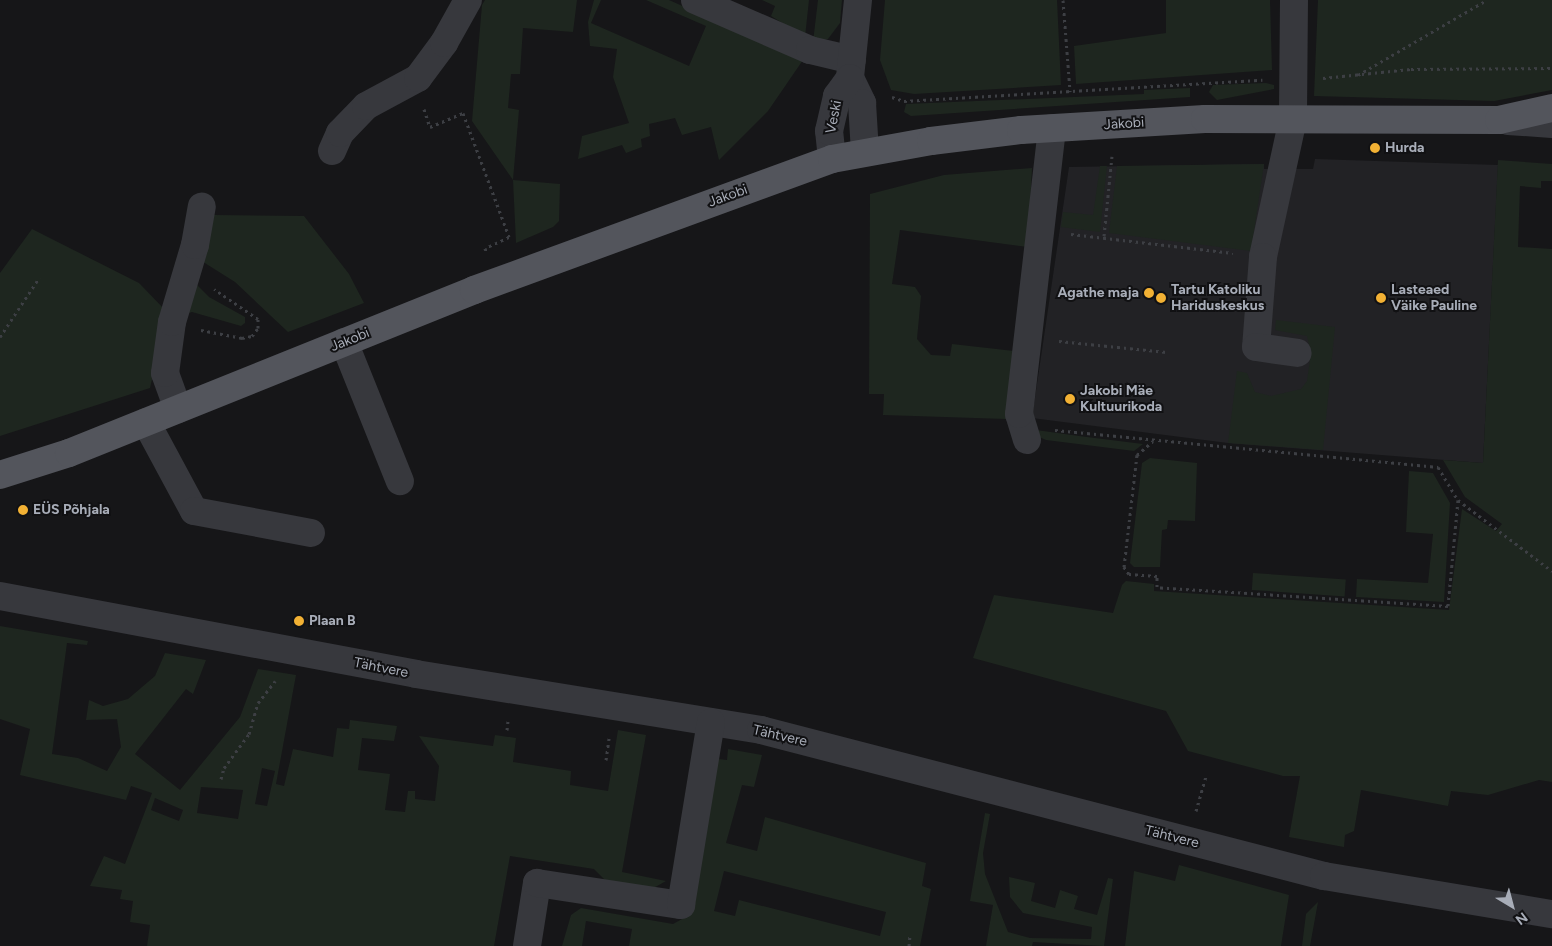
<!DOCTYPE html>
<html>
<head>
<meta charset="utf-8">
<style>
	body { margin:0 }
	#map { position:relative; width:1552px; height:946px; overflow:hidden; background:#161618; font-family:Figtree,sans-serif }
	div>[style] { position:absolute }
	.built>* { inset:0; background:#222225 }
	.green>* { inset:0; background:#1e261f; transform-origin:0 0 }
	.path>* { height:3px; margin-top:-1.5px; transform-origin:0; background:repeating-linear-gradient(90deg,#3d3f44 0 2.5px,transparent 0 6.5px) }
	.minor>* { height:28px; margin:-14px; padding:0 14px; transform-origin:14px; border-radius:14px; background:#37383d }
	.major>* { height:28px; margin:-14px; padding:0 14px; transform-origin:14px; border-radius:14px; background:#53555c }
	.dots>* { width:14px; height:14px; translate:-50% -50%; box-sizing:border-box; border:2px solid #111113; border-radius:50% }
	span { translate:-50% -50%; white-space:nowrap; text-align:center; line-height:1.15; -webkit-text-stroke:4px #111113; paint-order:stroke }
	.street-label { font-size:14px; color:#a8adb8 }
	.poi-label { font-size:14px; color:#a8adb8; font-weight:700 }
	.left { translate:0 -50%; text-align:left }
	.right { translate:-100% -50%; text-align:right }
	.north { position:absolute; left:1487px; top:881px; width:50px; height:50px; -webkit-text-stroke:4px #111113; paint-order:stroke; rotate:143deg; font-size:14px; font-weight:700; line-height:20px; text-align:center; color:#a8adb8 }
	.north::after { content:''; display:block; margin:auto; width:18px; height:22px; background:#a8adb8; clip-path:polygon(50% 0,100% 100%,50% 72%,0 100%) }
</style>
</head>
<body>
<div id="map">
	<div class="built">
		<div style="clip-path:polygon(1315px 159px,1498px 165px,1483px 463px,1228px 443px,1032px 418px,1069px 167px,1264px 164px,1264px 169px,1313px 169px)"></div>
	</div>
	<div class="green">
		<div style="clip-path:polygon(485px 0,577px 0,573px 32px,523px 28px,520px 74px,511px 74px,508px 108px,519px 110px,513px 180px,560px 184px,559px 221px,553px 227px,516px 243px,513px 180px,472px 121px,482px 5px)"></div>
		<div style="clip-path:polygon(594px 0,601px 0,591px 23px,689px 66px,706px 26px,646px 0,669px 0,803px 60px,768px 111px,719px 160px,711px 127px,682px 135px,675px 118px,649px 124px,650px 136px,641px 139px,642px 147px,626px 153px,622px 145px,578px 159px,582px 136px,629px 123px,613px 77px,617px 49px,590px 46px,588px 22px)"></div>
		<div style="clip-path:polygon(762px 0,809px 0,805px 37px,771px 16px,775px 6px)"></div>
		<div style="clip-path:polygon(818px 0,842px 0,840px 23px,828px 39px,813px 42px)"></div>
		<div style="clip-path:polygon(885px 0,1057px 0,1061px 85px,914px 94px,891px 90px,880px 60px)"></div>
		<div style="clip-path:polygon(1166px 0,1270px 0,1272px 70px,1076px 84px,1074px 46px,1166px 33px)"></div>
		<div style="clip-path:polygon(1318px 0,1552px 0,1552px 90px,1494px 101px,1314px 96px)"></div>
		<div style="clip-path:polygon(1266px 83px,1274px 85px,1274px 89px,1217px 100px,1209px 92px,1213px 85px)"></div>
		<div style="clip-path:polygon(1190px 88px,1190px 97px,911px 116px,904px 112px,906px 104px,1144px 94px,1144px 90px)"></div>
		<div style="clip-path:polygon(1498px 160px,1552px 164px,1552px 181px,1541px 181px,1541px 188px,1520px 186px,1518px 247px,1552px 249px,1552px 782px,1539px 780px,1488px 795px,1451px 791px,1448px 806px,1361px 790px,1354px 831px,1345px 835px,1344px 847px,1289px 837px,1300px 776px,1283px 776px,1188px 751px,1166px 711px,973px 658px,994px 595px,1113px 613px,1122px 585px,1126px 581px,1154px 584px,1154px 591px,1449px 610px,1462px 509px,1496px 531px,1502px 524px,1465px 497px,1443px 460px,1483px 463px)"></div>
		<div style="clip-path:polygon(1264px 164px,1251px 251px,1109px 233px,1117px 166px)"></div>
		<div style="clip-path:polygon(1100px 166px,1107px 166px,1100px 232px,1061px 227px,1063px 212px,1093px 215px)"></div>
		<div style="clip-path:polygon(1032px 168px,1028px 247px,900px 230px,892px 284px,915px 287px,921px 296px,917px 339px,931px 355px,950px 356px,952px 344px,1014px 351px,1006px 419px,883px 415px,884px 394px,869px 394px,870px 194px,944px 175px)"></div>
		<div style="clip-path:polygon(214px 215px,304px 216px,349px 274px,364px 303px,288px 332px,235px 282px,200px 260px)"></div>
		<div style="clip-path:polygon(32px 229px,139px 283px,167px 312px,150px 388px,0 436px,0 273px)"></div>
		<div style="clip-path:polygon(193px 281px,209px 297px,245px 317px,245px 323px,241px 326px,192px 312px,182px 315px)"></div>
		<div style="clip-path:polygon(1276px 320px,1335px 327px,1323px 450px,1228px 443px,1237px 371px,1247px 373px,1255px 392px,1271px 396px,1301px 389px,1307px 381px,1311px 353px,1307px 336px,1275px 330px)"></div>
		<div style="clip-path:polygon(1036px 430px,1079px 436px,1143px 444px,1134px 451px,1046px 440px,1037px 436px)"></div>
		<div style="clip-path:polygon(1150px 458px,1197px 463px,1195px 521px,1168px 520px,1167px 529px,1162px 530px,1160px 567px,1134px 567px,1130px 563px,1142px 463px)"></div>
		<div style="clip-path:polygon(1409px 471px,1433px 473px,1450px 503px,1444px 602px,1356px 597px,1357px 579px,1428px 583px,1433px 534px,1406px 532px)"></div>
		<div style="left:1253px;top:573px;width:93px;height:17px;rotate:4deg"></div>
		<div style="clip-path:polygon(evenodd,0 626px,88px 641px,87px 645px,67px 643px,52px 754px,78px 758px,107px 771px,121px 747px,117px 719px,86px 720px,89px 700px,103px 706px,128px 699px,155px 676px,165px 653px,206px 660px,193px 694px,186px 689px,135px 754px,180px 790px,240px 717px,258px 669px,296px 675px,276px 784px,284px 786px,293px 749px,333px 757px,337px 728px,349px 729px,350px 720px,397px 726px,394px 741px,362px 738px,358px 770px,390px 774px,385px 810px,405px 812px,408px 791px,415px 791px,415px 799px,435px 801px,439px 766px,419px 736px,493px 746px,495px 735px,516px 738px,513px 762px,571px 771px,570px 785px,608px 791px,618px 730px,646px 735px,622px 872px,666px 881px,643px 894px,613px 888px,594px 869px,510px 856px,494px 946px,147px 946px,150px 925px,130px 922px,133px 901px,120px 899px,122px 890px,90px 886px,104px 856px,125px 864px,152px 793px,131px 786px,126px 800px,20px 775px,30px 729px,0 719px,0 626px,262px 768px,275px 771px,267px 806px,255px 804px,262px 768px,0 626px,201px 787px,243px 790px,238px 819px,197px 813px,201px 787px,0 626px,155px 798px,183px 810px,179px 821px,151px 810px,155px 798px)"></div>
		<div style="clip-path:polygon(evenodd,728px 749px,762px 755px,754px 787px,742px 785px,726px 843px,757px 851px,765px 817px,926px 863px,922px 886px,931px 889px,920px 946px,629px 946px,632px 929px,586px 921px,582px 946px,562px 946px,571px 915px,581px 908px,673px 924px,684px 918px,718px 759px,727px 760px,728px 749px,724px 871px,886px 912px,880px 936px,739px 900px,735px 916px,714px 911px,724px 871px)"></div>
		<div style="clip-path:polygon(985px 813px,990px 814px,983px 853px,985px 874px,1008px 932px,1030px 938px,1091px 939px,1092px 927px,1023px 913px,1010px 897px,1009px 877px,1035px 883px,1031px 901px,1055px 908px,1060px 890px,1078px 896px,1074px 909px,1097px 915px,1108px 878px,1113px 879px,1104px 946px,1033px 942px,1032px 946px,986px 946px,993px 905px,970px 901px)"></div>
		<div style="clip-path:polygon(1179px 865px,1289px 895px,1281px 946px,1125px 946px,1134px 871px,1175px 881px)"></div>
		<div style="clip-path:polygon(1318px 902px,1310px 946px,1302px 946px,1306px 914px)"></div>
	</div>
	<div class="path">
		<div style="left:1063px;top:0;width:92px;rotate:85.6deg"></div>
		<div style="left:1358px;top:75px;width:149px;rotate:-30.2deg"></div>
		<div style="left:1323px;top:78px;width:88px;rotate:-5.8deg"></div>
		<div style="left:1411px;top:69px;width:141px;rotate:-0.4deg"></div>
		<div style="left:892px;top:97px;width:13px;rotate:18deg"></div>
		<div style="left:904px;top:101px;width:359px;rotate:-3.4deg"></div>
		<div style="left:424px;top:109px;width:19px;rotate:72deg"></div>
		<div style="left:430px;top:127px;width:36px;rotate:-23deg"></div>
		<div style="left:463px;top:113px;width:132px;rotate:69.6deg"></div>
		<div style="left:509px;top:237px;width:26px;rotate:155deg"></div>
		<div style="left:485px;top:248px;width:3px;rotate:72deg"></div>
		<div style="left:1071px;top:234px;width:163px;rotate:6.7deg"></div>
		<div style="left:1104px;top:236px;width:80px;rotate:-84.3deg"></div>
		<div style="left:201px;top:330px;width:42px;rotate:11deg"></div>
		<div style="left:242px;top:338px;width:10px;rotate:-11deg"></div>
		<div style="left:252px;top:336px;width:10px;rotate:-53deg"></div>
		<div style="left:258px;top:328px;width:9px;rotate:-90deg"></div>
		<div style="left:258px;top:319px;width:53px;rotate:-145.7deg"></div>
		<div style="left:0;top:337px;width:71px;rotate:-56.5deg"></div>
		<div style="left:1059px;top:341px;width:108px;rotate:5.9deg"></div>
		<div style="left:1055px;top:430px;width:385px;rotate:5.5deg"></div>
		<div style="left:1438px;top:467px;width:39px;rotate:59deg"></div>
		<div style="left:1458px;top:500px;width:106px;rotate:95.4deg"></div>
		<div style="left:1448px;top:606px;width:292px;rotate:-176.3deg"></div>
		<div style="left:1157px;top:587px;width:11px;rotate:-90deg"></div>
		<div style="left:1157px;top:576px;width:28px;rotate:-176deg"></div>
		<div style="left:1129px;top:574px;width:9px;rotate:-126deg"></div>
		<div style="left:1124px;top:567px;width:113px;rotate:-83.4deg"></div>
		<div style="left:1137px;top:455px;width:21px;rotate:-41deg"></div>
		<div style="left:1458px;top:500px;width:118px;rotate:37.1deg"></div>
		<div style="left:507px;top:730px;width:9px;rotate:-84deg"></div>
		<div style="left:606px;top:760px;width:22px;rotate:-82deg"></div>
		<div style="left:221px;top:779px;width:11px;rotate:-75deg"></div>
		<div style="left:224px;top:768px;width:42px;rotate:-53.7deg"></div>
		<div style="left:249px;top:734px;width:32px;rotate:-74deg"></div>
		<div style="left:258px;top:703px;width:28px;rotate:-52deg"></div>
		<div style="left:1196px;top:811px;width:36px;rotate:-74deg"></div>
		<div style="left:909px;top:946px;width:11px;rotate:-85deg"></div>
	</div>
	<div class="minor">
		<div style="left:695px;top:0;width:125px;rotate:23.5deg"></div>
		<div style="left:810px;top:50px;width:43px;rotate:13.4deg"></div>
		<div style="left:858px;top:0;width:78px;rotate:95.9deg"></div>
		<div style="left:850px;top:78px;width:28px;rotate:64deg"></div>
		<div style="left:862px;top:103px;width:49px;rotate:86.5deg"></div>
		<div style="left:1294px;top:0;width:119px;rotate:90.5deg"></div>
		<div style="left:1293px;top:119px;width:141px;rotate:102.3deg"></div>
		<div style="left:1263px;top:257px;width:90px;rotate:94.4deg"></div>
		<div style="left:1256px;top:347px;width:42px;rotate:8.1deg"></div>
		<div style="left:1508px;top:121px;width:44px;rotate:3.9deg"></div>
		<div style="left:332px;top:151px;width:20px;rotate:-66deg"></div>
		<div style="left:340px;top:133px;width:37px;rotate:-46deg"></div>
		<div style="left:366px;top:106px;width:59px;rotate:-28.3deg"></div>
		<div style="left:418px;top:78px;width:44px;rotate:-53.4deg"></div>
		<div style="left:444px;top:43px;width:49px;rotate:-60.8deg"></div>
		<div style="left:832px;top:159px;width:28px;rotate:-96deg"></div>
		<div style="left:829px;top:131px;width:36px;rotate:-77deg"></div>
		<div style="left:837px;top:96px;width:22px;rotate:-54deg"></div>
		<div style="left:344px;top:342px;width:150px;rotate:68.1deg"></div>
		<div style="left:178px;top:409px;width:38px;rotate:-110deg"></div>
		<div style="left:165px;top:373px;width:51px;rotate:-82.2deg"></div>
		<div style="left:172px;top:322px;width:80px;rotate:-73.4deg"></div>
		<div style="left:195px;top:245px;width:39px;rotate:-80deg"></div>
		<div style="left:146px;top:422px;width:101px;rotate:61.7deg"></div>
		<div style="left:194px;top:511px;width:119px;rotate:10.6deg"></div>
		<div style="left:1027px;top:440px;width:27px;rotate:-107deg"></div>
		<div style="left:1019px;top:414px;width:288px;rotate:-83.4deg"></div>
		<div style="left:0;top:596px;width:423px;rotate:10.6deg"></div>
		<div style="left:416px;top:674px;width:350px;rotate:9.2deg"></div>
		<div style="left:761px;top:730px;width:582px;rotate:14.54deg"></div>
		<div style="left:1324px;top:876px;width:231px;rotate:9.5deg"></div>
		<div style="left:527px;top:946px;width:64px;rotate:-81deg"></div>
		<div style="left:537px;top:883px;width:146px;rotate:8.7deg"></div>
		<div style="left:681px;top:905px;width:185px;rotate:-80.7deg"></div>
	</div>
	<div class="major">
		<div style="left:0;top:475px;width:72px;rotate:-17.7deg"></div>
		<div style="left:69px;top:453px;width:437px;rotate:-21.9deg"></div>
		<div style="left:474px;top:290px;width:381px;rotate:-20.1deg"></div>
		<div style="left:832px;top:159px;width:101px;rotate:-10.3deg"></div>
		<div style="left:931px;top:141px;width:91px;rotate:-7deg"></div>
		<div style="left:1021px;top:130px;width:184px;rotate:-3.4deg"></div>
		<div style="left:1205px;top:119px;width:294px;rotate:0.2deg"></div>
		<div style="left:1499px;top:120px;width:54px;rotate:-12.8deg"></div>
	</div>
	<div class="dots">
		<div style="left:1375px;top:148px;background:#f2b134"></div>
		<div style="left:1149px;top:293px;background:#f2b134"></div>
		<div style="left:1161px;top:298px;background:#f2b134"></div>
		<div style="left:1381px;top:298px;background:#f2b134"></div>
		<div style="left:1070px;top:399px;background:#f2b134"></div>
		<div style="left:23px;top:510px;background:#f2b134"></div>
		<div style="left:299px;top:621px;background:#f2b134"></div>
	</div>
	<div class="street-label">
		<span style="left:834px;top:117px;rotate:-79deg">Veski</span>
		<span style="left:1124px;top:124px;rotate:-4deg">Jakobi</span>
		<span style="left:728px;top:196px;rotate:-20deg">Jakobi</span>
		<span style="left:350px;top:340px;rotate:-22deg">Jakobi</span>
		<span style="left:381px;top:668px;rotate:11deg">Tähtvere</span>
		<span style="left:780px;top:736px;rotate:13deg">Tähtvere</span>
		<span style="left:1172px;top:837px;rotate:14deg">Tähtvere</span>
	</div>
	<div class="poi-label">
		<span class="left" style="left:1385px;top:148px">Hurda</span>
		<span class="left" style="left:1171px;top:298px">Tartu Katoliku<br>Hariduskeskus</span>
		<span class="left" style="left:1391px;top:298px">Lasteaed<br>Väike Pauline</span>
		<span class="right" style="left:1139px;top:293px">Agathe maja</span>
		<span class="left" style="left:1080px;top:399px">Jakobi Mäe<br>Kultuurikoda</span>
		<span class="left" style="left:33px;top:510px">EÜS Põhjala</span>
		<span class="left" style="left:309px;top:621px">Plaan B</span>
	</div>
	<div class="north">N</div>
</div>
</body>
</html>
